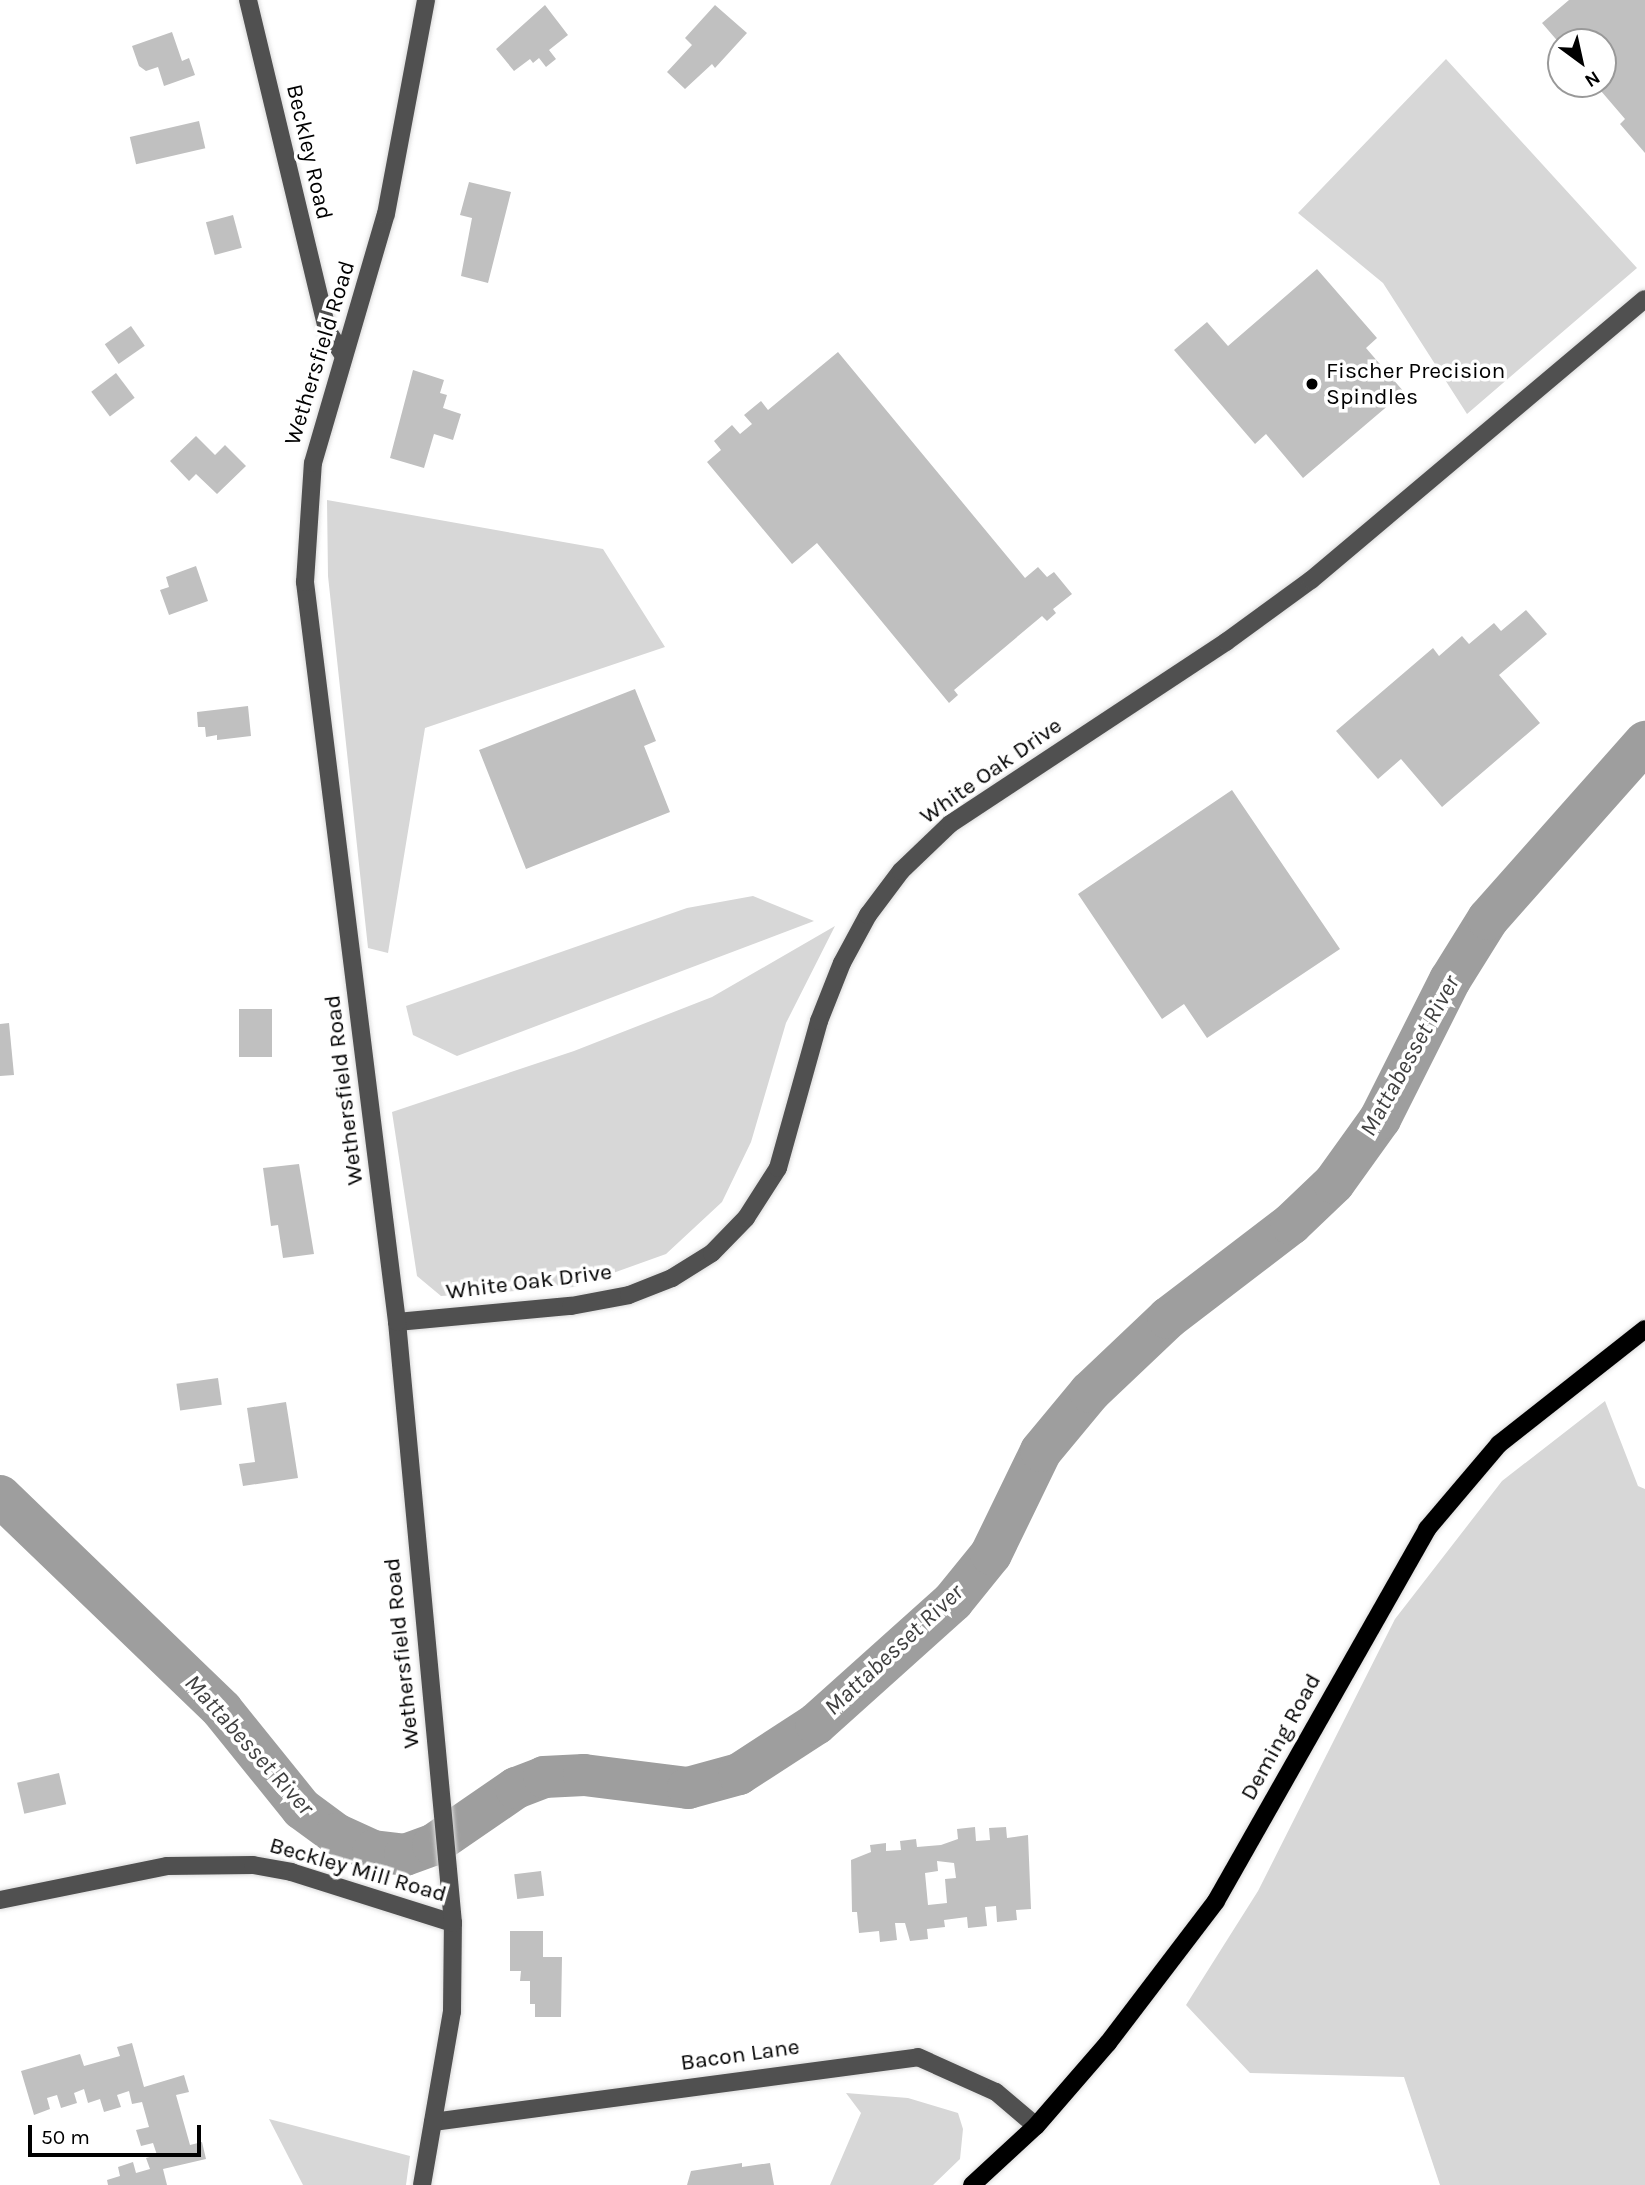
<!DOCTYPE html>
<html>
<head>
<meta charset="utf-8">
<style>
	body { margin:0 }
	#map { position:relative; width:1645px; height:2185px; overflow:hidden; background:#fff; font-family:Karla,sans-serif }
	div>[style] { position:absolute }
	.green>* { inset:0; background:#d7d7d7 }
	.river>* { height:42px; margin:-21px; padding:0 21px; transform-origin:21px; border-radius:21px; background:#9e9e9e }
	.building>* { inset:0; background:#c0c0c0; transform-origin:0 0 }
	.roads { filter:drop-shadow(0 0 2px #dbdbdb) drop-shadow(0 0 2px #dbdbdb) }
	.minor>* { height:18px; margin:-9px; padding:0 9px; transform-origin:9px; border-radius:9px; background:#505050 }
	.major>* { height:18px; margin:-9px; padding:0 9px; transform-origin:9px; border-radius:9px; background:#000 }
	.dots>* { width:19px; height:19px; translate:-50% -50%; box-sizing:border-box; border:4px solid #fff; border-radius:50% }
	span { translate:-50% -50%; white-space:nowrap; text-align:center; line-height:1.15; -webkit-text-stroke:7px #fff; paint-order:stroke }
	.street-label { font-size:23px; color:#000 }
	.poi-label { font-size:23px; color:#000 }
	.left { translate:0 -50%; text-align:left }
	.water-label { font-size:24px; color:#3f3f3f; font-style:italic }
	.north { position:absolute; left:1547px; top:28px; width:70px; height:70px; box-sizing:border-box; background:#fff; border:2px solid #999; border-radius:50%; rotate:147deg; font-size:19px; font-weight:700; line-height:28px; text-align:center; color:#000 }
	.north::after { content:''; display:block; margin:auto; width:24px; height:32px; background:#000; clip-path:polygon(50% 0,100% 100%,50% 72%,0 100%) }
	.scale { position:absolute; left:28px; top:2125px; width:173px; height:32px; box-sizing:border-box; border:4px solid #000; border-top:0; padding-left:9px; font-size:21px; line-height:24px; white-space:nowrap; color:#000; -webkit-text-stroke:5px #fff; paint-order:stroke }
</style>
</head>
<body>
<div id="map">
	<div class="green">
		<div style="clip-path:polygon(1446px 59px,1637px 268px,1467px 414px,1383px 283px,1298px 213px)"></div>
		<div style="clip-path:polygon(327px 500px,603px 549px,665px 647px,425px 728px,388px 953px,368px 948px,328px 576px)"></div>
		<div style="clip-path:polygon(753px 896px,814px 921px,457px 1056px,413px 1035px,406px 1006px,687px 908px)"></div>
		<div style="clip-path:polygon(835px 926px,786px 1023px,751px 1142px,722px 1202px,666px 1254px,574px 1287px,441px 1296px,417px 1276px,392px 1112px,574px 1051px,712px 997px)"></div>
		<div style="clip-path:polygon(1605px 1401px,1638px 1486px,1645px 1489px,1645px 2185px,1440px 2185px,1404px 2077px,1250px 2073px,1186px 2005px,1258px 1891px,1395px 1619px,1502px 1481px)"></div>
		<div style="clip-path:polygon(846px 2093px,908px 2098px,958px 2113px,963px 2129px,960px 2159px,933px 2185px,830px 2185px,861px 2113px)"></div>
		<div style="clip-path:polygon(269px 2119px,410px 2156px,406px 2185px,303px 2185px)"></div>
	</div>
	<div class="river">
		<div style="left:0;top:1496px;width:308px;rotate:43.9deg"></div>
		<div style="left:222px;top:1710px;width:127px;rotate:51.1deg"></div>
		<div style="left:302px;top:1809px;width:42px;rotate:36.3deg"></div>
		<div style="left:336px;top:1834px;width:41px;rotate:24.7deg"></div>
		<div style="left:373px;top:1851px;width:32px;rotate:7deg"></div>
		<div style="left:405px;top:1855px;width:30px;rotate:-20deg"></div>
		<div style="left:433px;top:1845px;width:101px;rotate:-34.5deg"></div>
		<div style="left:516px;top:1788px;width:30px;rotate:-21deg"></div>
		<div style="left:544px;top:1777px;width:40px;rotate:-2.9deg"></div>
		<div style="left:584px;top:1775px;width:105px;rotate:7.1deg"></div>
		<div style="left:688px;top:1788px;width:53px;rotate:-15.4deg"></div>
		<div style="left:739px;top:1774px;width:92px;rotate:-33deg"></div>
		<div style="left:816px;top:1724px;width:184px;rotate:-41.9deg"></div>
		<div style="left:953px;top:1601px;width:60px;rotate:-51deg"></div>
		<div style="left:991px;top:1554px;width:114px;rotate:-64.1deg"></div>
		<div style="left:1041px;top:1451px;width:77px;rotate:-50.3deg"></div>
		<div style="left:1090px;top:1392px;width:108px;rotate:-43.5deg"></div>
		<div style="left:1168px;top:1318px;width:155px;rotate:-37.4deg"></div>
		<div style="left:1291px;top:1224px;width:59px;rotate:-43.6deg"></div>
		<div style="left:1334px;top:1183px;width:79px;rotate:-54.3deg"></div>
		<div style="left:1380px;top:1119px;width:156px;rotate:-63.3deg"></div>
		<div style="left:1450px;top:980px;width:72px;rotate:-58.1deg"></div>
		<div style="left:1488px;top:919px;width:237px;rotate:-48.4deg"></div>
	</div>
	<div class="building">
		<div style="clip-path:polygon(1569px 0,1645px 0,1645px 153px,1620px 124px,1625px 119px,1595px 84px,1603px 84px,1603px 42px,1561px 45px,1542px 23px)"></div>
		<div style="clip-path:polygon(545px 5px,568px 35px,549px 50px,556px 59px,546px 67px,539px 58px,533px 63px,530px 59px,514px 71px,496px 49px)"></div>
		<div style="clip-path:polygon(715px 5px,747px 33px,715px 68px,712px 64px,685px 89px,667px 72px,692px 45px,685px 38px)"></div>
		<div style="clip-path:polygon(172px 32px,182px 61px,189px 58px,195px 75px,164px 86px,158px 67px,146px 71px,139px 66px,132px 46px)"></div>
		<div style="left:199px;top:121px;width:28px;height:71px;rotate:77deg"></div>
		<div style="clip-path:polygon(469px 182px,511px 192px,488px 283px,461px 276px,472px 218px,460px 215px)"></div>
		<div style="left:233px;top:215px;width:34px;height:28px;rotate:75deg"></div>
		<div style="clip-path:polygon(1317px 269px,1377px 338px,1366px 348px,1404px 392px,1303px 478px,1266px 434px,1255px 444px,1174px 350px,1207px 322px,1228px 346px)"></div>
		<div style="left:131px;top:326px;width:24px;height:32px;rotate:55deg"></div>
		<div style="clip-path:polygon(838px 352px,1025px 578px,1038px 567px,1047px 577px,1054px 572px,1072px 594px,1053px 609px,1056px 613px,1047px 621px,1042px 616px,954px 690px,958px 695px,949px 703px,817px 543px,792px 564px,707px 462px,721px 450px,714px 441px,732px 425px,740px 434px,752px 424px,744px 415px,761px 401px,768px 410px)"></div>
		<div style="clip-path:polygon(413px 370px,444px 380px,440px 393px,447px 395px,443px 408px,461px 414px,453px 440px,434px 434px,424px 468px,390px 458px)"></div>
		<div style="left:116px;top:373px;width:31px;height:31px;rotate:53deg"></div>
		<div style="clip-path:polygon(196px 436px,215px 455px,225px 445px,246px 466px,217px 494px,196px 474px,189px 481px,170px 461px)"></div>
		<div style="clip-path:polygon(196px 566px,208px 601px,169px 615px,160px 590px,169px 587px,166px 577px)"></div>
		<div style="clip-path:polygon(1526px 610px,1547px 634px,1499px 675px,1540px 723px,1442px 807px,1401px 759px,1378px 779px,1336px 731px,1433px 648px,1439px 656px,1462px 636px,1469px 644px,1494px 623px,1501px 631px)"></div>
		<div style="clip-path:polygon(635px 689px,656px 741px,644px 746px,670px 812px,526px 869px,479px 750px)"></div>
		<div style="clip-path:polygon(248px 706px,251px 736px,217px 740px,217px 735px,206px 737px,205px 727px,198px 727px,197px 712px)"></div>
		<div style="clip-path:polygon(1232px 790px,1340px 949px,1207px 1038px,1184px 1004px,1162px 1019px,1078px 894px)"></div>
		<div style="left:272px;top:1009px;width:48px;height:33px;rotate:90deg"></div>
		<div style="clip-path:polygon(9px 1023px,14px 1075px,0 1076px,0 1024px)"></div>
		<div style="clip-path:polygon(299px 1164px,314px 1254px,283px 1258px,278px 1225px,271px 1226px,263px 1168px)"></div>
		<div style="left:218px;top:1378px;width:27px;height:42px;rotate:82deg"></div>
		<div style="clip-path:polygon(286px 1402px,298px 1478px,243px 1486px,239px 1464px,255px 1462px,247px 1408px)"></div>
		<div style="left:59px;top:1773px;width:32px;height:43px;rotate:77deg"></div>
		<div style="clip-path:polygon(evenodd,975px 1827px,976px 1841px,990px 1840px,989px 1828px,1006px 1827px,1007px 1838px,1028px 1835px,1031px 1909px,1016px 1910px,1017px 1920px,997px 1922px,996px 1906px,985px 1907px,987px 1926px,968px 1928px,967px 1917px,944px 1920px,945px 1927px,927px 1929px,928px 1939px,910px 1941px,905px 1923px,895px 1923px,897px 1940px,880px 1942px,879px 1931px,859px 1933px,857px 1912px,852px 1912px,851px 1860px,871px 1852px,870px 1845px,886px 1843px,886px 1851px,901px 1850px,900px 1841px,916px 1839px,917px 1847px,941px 1845px,958px 1839px,957px 1829px,975px 1827px,937px 1861px,954px 1863px,956px 1878px,945px 1879px,947px 1903px,928px 1905px,925px 1873px,938px 1871px,937px 1861px)"></div>
		<div style="left:541px;top:1871px;width:25px;height:27px;rotate:83deg"></div>
		<div style="clip-path:polygon(510px 1931px,543px 1931px,543px 1957px,562px 1957px,561px 2017px,535px 2017px,535px 2004px,530px 2004px,530px 1981px,520px 1981px,521px 1971px,510px 1971px)"></div>
		<div style="clip-path:polygon(132px 2043px,144px 2087px,184px 2075px,189px 2092px,176px 2095px,190px 2145px,202px 2142px,206px 2159px,163px 2169px,167px 2185px,108px 2185px,107px 2180px,120px 2176px,118px 2167px,133px 2162px,136px 2173px,150px 2169px,146px 2158px,157px 2155px,153px 2143px,141px 2146px,136px 2130px,149px 2127px,142px 2102px,132px 2104px,129px 2091px,117px 2095px,121px 2107px,104px 2112px,100px 2099px,88px 2103px,84px 2089px,74px 2093px,77px 2103px,61px 2108px,57px 2095px,47px 2098px,50px 2109px,34px 2115px,21px 2071px,80px 2054px,84px 2066px,120px 2056px,117px 2047px)"></div>
		<div style="clip-path:polygon(742px 2163px,742px 2167px,770px 2163px,774px 2185px,687px 2185px,691px 2171px)"></div>
	</div>
	<div class="roads">
		<div class="minor">
			<div style="left:248px;top:0;width:339px;rotate:76.5deg"></div>
			<div style="left:327px;top:330px;width:27px;rotate:57deg"></div>
			<div style="left:397px;top:1322px;width:175px;rotate:-5.3deg"></div>
			<div style="left:571px;top:1306px;width:59px;rotate:-10.7deg"></div>
			<div style="left:629px;top:1295px;width:46px;rotate:-21.6deg"></div>
			<div style="left:672px;top:1278px;width:47px;rotate:-32deg"></div>
			<div style="left:712px;top:1253px;width:49px;rotate:-45.8deg"></div>
			<div style="left:746px;top:1218px;width:59px;rotate:-57.4deg"></div>
			<div style="left:778px;top:1168px;width:153px;rotate:-74.4deg"></div>
			<div style="left:819px;top:1021px;width:62px;rotate:-68.4deg"></div>
			<div style="left:842px;top:963px;width:55px;rotate:-61.6deg"></div>
			<div style="left:868px;top:915px;width:55px;rotate:-53.1deg"></div>
			<div style="left:901px;top:871px;width:68px;rotate:-43.8deg"></div>
			<div style="left:950px;top:824px;width:331px;rotate:-33.4deg"></div>
			<div style="left:1226px;top:642px;width:105px;rotate:-36.1deg"></div>
			<div style="left:1311px;top:580px;width:436px;rotate:-40.1deg"></div>
			<div style="left:0;top:1900px;width:170px;rotate:-11.5deg"></div>
			<div style="left:167px;top:1866px;width:86px;rotate:-0.7deg"></div>
			<div style="left:253px;top:1865px;width:39px;rotate:10deg"></div>
			<div style="left:291px;top:1872px;width:170px;rotate:17.5deg"></div>
			<div style="left:433px;top:2122px;width:489px;rotate:-7.6deg"></div>
			<div style="left:918px;top:2057px;width:85px;rotate:24.2deg"></div>
			<div style="left:996px;top:2092px;width:52px;rotate:40.4deg"></div>
			<div style="left:422px;top:2185px;width:176px;rotate:-80.2deg"></div>
			<div style="left:452px;top:2012px;width:89px;rotate:-89.4deg"></div>
			<div style="left:453px;top:1923px;width:604px;rotate:-95.32deg"></div>
			<div style="left:397px;top:1322px;width:746px;rotate:-97.09deg"></div>
			<div style="left:305px;top:582px;width:119px;rotate:-86.2deg"></div>
			<div style="left:313px;top:463px;width:259px;rotate:-73.7deg"></div>
			<div style="left:386px;top:214px;width:218px;rotate:-79.4deg"></div>
		</div>
		<div class="major">
			<div style="left:972px;top:2185px;width:87px;rotate:-42.7deg"></div>
			<div style="left:1036px;top:2126px;width:110px;rotate:-49.1deg"></div>
			<div style="left:1108px;top:2043px;width:178px;rotate:-52.7deg"></div>
			<div style="left:1216px;top:1901px;width:428px;rotate:-60.4deg"></div>
			<div style="left:1427px;top:1529px;width:111px;rotate:-49.7deg"></div>
			<div style="left:1499px;top:1444px;width:186px;rotate:-38.2deg"></div>
		</div>
	</div>
	<div class="dots">
		<div style="left:1312px;top:384px;background:#000"></div>
	</div>
	<div class="street-label">
		<span style="left:309px;top:152px;rotate:77deg">Beckley Road</span>
		<span style="left:320px;top:353px;rotate:-73deg">Wethersfield Road</span>
		<span style="left:991px;top:771px;rotate:-35deg">White Oak Drive</span>
		<span style="left:344px;top:1090px;rotate:-97deg">Wethersfield Road</span>
		<span style="left:529px;top:1282px;rotate:-7deg">White Oak Drive</span>
		<span style="left:402px;top:1653px;rotate:-96deg">Wethersfield Road</span>
		<span style="left:1281px;top:1737px;rotate:-61deg">Deming Road</span>
		<span style="left:358px;top:1870px;rotate:16deg">Beckley Mill Road</span>
		<span style="left:740px;top:2055px;rotate:-8deg">Bacon Lane</span>
	</div>
	<div class="poi-label">
		<span class="left" style="left:1326px;top:384px">Fischer Precision<br>Spindles</span>
	</div>
	<div class="water-label">
		<span style="left:1410px;top:1056px;rotate:-61deg">Mattabesset River</span>
		<span style="left:894px;top:1650px;rotate:-43deg">Mattabesset River</span>
		<span style="left:249px;top:1745px;rotate:48deg">Mattabesset River</span>
	</div>
	<div class="north">N</div>
	<div class="scale">50 m</div>
</div>
</body>
</html>
